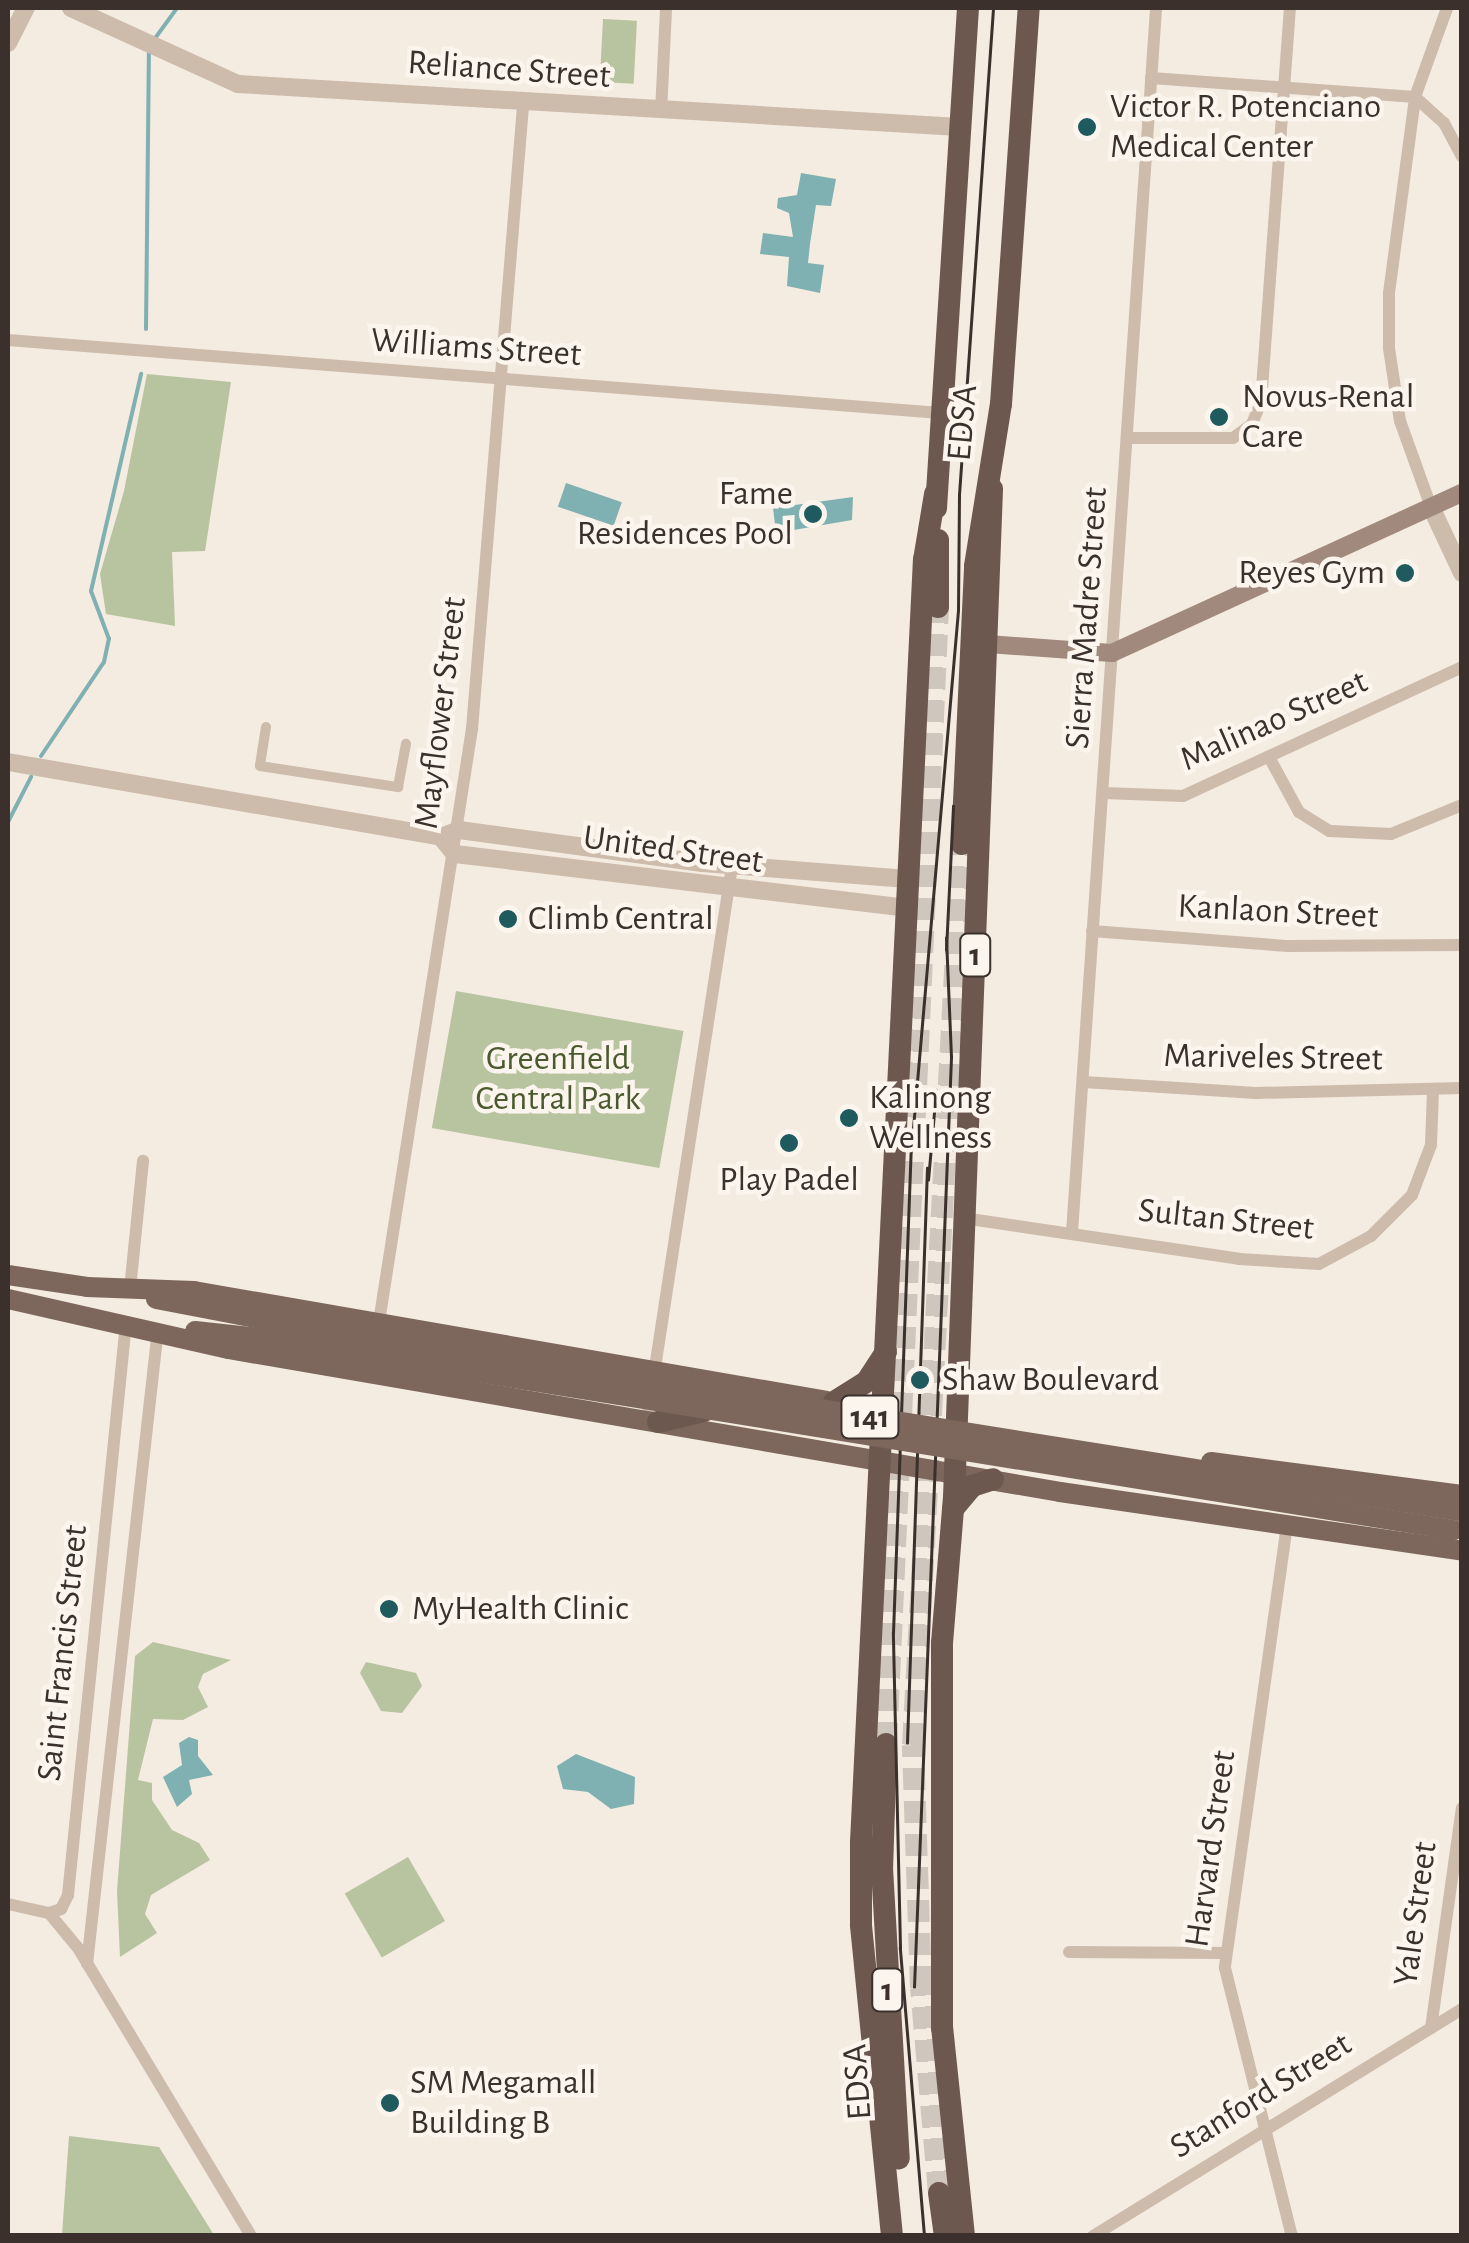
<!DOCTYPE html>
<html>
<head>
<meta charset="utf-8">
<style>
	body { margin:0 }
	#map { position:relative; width:1469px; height:2243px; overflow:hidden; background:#f4ebe1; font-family:"Alegreya Sans",sans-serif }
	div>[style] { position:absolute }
	.green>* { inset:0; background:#b8c4a0; transform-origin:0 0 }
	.water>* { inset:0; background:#7fb0b2; transform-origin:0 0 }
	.stream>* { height:4px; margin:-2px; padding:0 2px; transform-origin:2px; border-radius:2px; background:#7fb0b2 }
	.trunk-tunnel>* { height:22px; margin-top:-11px; transform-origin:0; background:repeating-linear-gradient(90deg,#cfc6bd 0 22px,transparent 0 33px) }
	.pedestrian>* { height:10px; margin:-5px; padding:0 5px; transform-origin:5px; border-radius:5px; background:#cdbbac }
	.minor>* { height:12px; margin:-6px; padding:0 6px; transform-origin:6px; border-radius:6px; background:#cdbbac }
	.tertiary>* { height:18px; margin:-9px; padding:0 9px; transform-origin:9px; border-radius:9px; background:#cdbbac }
	.secondary>* { height:18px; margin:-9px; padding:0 9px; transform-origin:9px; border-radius:9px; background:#a18a7d }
	.primary>* { height:20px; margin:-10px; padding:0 10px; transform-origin:10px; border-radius:10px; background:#7d675c }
	.trunk>* { height:22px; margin:-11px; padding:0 11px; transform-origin:11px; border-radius:11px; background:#6c584f }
	.tram>* { height:2.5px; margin:-1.25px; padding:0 1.25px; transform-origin:1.25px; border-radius:1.25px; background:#3b302b }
	.primary-bridge>* { height:20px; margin:-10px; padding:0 10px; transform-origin:10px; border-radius:10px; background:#7d675c }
	.dots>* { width:28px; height:28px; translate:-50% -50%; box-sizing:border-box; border:5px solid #fbf5ee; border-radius:50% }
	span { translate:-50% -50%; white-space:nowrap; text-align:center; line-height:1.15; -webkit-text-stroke:9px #fbf5ee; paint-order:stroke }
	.shield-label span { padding:2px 8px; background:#fbf5ee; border:2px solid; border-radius:8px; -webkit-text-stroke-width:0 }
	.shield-label { font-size:32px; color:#3b302b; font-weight:700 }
	.street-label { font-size:35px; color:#3b302b }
	.poi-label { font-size:35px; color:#3b302b }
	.left { translate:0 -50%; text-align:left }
	.right { translate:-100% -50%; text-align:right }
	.park-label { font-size:35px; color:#4a5a2e }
	.frame { position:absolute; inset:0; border:10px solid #3b302b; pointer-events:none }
</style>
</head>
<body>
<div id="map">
	<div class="green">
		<div style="left:603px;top:19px;width:34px;height:63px;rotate:3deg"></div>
		<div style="clip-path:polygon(147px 374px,231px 382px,205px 551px,172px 552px,175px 626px,106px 614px,100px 574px,124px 491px)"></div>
		<div style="left:456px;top:991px;width:231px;height:139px;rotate:10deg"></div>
		<div style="clip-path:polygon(153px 1642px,231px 1660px,203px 1674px,198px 1687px,208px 1707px,183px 1720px,153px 1719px,138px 1780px,152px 1783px,152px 1800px,172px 1830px,199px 1843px,210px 1860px,151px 1895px,145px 1914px,157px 1933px,120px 1957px,117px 1891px,135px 1656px)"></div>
		<div style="clip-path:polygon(366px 1662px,416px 1673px,422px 1686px,402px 1713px,381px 1711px,360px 1673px)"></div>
		<div style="left:408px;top:1857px;width:74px;height:73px;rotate:60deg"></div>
		<div style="clip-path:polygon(69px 2136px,159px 2147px,214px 2235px,62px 2235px)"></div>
	</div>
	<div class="water">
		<div style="clip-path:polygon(801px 173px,836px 179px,831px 206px,816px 205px,810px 244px,808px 263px,824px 265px,820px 293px,787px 286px,789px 257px,760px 254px,763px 233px,793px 237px,789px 213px,777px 208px,778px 198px,797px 195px)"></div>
		<div style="left:566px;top:483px;width:59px;height:25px;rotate:19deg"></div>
		<div style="clip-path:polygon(853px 497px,852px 520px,776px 533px,773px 508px)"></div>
		<div style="clip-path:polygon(189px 1737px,198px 1740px,198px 1756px,213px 1775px,189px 1780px,192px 1794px,177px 1807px,163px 1777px,182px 1765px,179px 1743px)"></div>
		<div style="clip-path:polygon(576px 1754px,635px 1777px,634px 1804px,611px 1809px,588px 1792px,563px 1789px,557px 1766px)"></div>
	</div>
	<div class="stream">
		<div style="left:156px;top:37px;width:36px;rotate:-54deg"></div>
		<div style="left:146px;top:329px;width:279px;rotate:-89.4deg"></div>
		<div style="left:41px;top:756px;width:113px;rotate:-56.2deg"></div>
		<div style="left:104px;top:662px;width:24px;rotate:-78deg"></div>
		<div style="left:109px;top:639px;width:51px;rotate:-110.6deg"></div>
		<div style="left:91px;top:591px;width:223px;rotate:-77deg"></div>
		<div style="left:8px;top:822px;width:51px;rotate:-62.9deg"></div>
	</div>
	<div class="trunk-tunnel">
		<div style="left:886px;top:1744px;width:1138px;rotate:-87.38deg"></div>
		<div style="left:939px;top:2193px;width:206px;rotate:-95deg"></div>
		<div style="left:921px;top:1988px;width:243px;rotate:-91.9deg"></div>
		<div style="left:913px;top:1745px;width:902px;rotate:-86.89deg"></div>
	</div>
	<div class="pedestrian">
		<div style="left:266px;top:727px;width:39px;rotate:99deg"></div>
		<div style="left:260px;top:766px;width:140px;rotate:8.7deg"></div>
		<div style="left:398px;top:787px;width:44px;rotate:-79.5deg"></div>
	</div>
	<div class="minor">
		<div style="left:1151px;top:78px;width:265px;rotate:4.1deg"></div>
		<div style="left:1415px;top:97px;width:39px;rotate:42deg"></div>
		<div style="left:1444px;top:123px;width:38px;rotate:62deg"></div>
		<div style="left:661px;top:112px;width:104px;rotate:-87.2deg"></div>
		<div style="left:8px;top:340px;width:935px;rotate:4.48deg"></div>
		<div style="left:1131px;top:438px;width:102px"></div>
		<div style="left:1233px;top:438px;width:24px;rotate:-36deg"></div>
		<div style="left:1252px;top:424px;width:24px;rotate:-68deg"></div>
		<div style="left:1261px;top:402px;width:395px;rotate:-85.8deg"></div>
		<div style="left:1431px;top:507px;width:91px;rotate:-109.8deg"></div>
		<div style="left:1400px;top:421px;width:74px;rotate:-98.6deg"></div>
		<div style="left:1389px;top:348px;width:55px;rotate:-90deg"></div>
		<div style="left:1389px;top:293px;width:198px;rotate:-82.4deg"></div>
		<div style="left:1415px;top:97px;width:95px;rotate:-70.2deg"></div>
		<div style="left:1269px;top:757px;width:63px;rotate:61.4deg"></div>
		<div style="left:1299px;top:812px;width:36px;rotate:32deg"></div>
		<div style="left:1330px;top:831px;width:61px;rotate:2.8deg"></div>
		<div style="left:1391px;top:834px;width:77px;rotate:-22.2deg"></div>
		<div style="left:1104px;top:793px;width:79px;rotate:2.2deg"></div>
		<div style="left:1183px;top:796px;width:307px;rotate:-24.8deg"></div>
		<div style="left:1092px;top:931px;width:197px;rotate:4.4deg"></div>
		<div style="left:1288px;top:946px;width:174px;rotate:-0.3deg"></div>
		<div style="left:1084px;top:1082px;width:172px;rotate:3.7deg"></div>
		<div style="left:1256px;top:1093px;width:206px;rotate:-1.4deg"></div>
		<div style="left:963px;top:1218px;width:279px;rotate:8.4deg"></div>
		<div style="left:1239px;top:1259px;width:80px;rotate:3.6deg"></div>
		<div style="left:1319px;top:1264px;width:59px;rotate:-28.3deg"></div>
		<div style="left:1371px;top:1236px;width:58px;rotate:-45deg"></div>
		<div style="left:1412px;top:1195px;width:53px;rotate:-69.2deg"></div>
		<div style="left:1431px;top:1145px;width:55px;rotate:-87.9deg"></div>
		<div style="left:1072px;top:1232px;width:1227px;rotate:-86.07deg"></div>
		<div style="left:130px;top:1289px;width:129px;rotate:-84.2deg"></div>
		<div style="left:379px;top:1322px;width:600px;rotate:-81.09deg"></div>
		<div style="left:472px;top:729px;width:625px;rotate:-85.32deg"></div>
		<div style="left:647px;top:1420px;width:560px;rotate:-81.28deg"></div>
		<div style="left:1287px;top:1525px;width:447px;rotate:98deg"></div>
		<div style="left:1225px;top:1968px;width:276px;rotate:76deg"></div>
		<div style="left:8px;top:1904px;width:42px;rotate:12.4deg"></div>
		<div style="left:49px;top:1913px;width:13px;rotate:-18deg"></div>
		<div style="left:61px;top:1909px;width:16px;rotate:-63deg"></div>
		<div style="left:68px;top:1895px;width:575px;rotate:-84.21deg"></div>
		<div style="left:49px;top:1913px;width:45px;rotate:50.4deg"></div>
		<div style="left:78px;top:1948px;width:336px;rotate:59deg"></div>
		<div style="left:1069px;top:1952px;width:156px;rotate:0.4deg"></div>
		<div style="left:87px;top:1964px;width:639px;rotate:-83.62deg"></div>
		<div style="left:1431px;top:2028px;width:222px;rotate:-82deg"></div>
		<div style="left:1093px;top:2236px;width:433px;rotate:-31.6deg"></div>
	</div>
	<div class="tertiary">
		<div style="left:71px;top:8px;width:183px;rotate:24.5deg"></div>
		<div style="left:238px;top:84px;width:722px;rotate:3.41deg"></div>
		<div style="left:8px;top:43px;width:39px;rotate:-63deg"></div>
		<div style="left:1431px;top:507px;width:73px;rotate:64.8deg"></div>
		<div style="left:8px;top:762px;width:439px;rotate:9.8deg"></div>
		<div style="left:441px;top:837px;width:19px;rotate:-21deg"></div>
		<div style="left:459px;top:830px;width:246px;rotate:7.7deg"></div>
		<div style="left:703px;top:863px;width:205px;rotate:4.5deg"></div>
		<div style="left:441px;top:837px;width:22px;rotate:51deg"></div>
		<div style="left:455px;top:854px;width:453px;rotate:6.8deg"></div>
	</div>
	<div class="secondary">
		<div style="left:988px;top:644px;width:124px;rotate:4.2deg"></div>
		<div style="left:1112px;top:653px;width:385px;rotate:-24.6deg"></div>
	</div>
	<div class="primary">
		<div style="left:8px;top:1275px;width:80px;rotate:8.6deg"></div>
		<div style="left:87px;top:1287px;width:107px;rotate:2.1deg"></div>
		<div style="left:194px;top:1291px;width:642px;rotate:9.86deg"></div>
		<div style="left:8px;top:1299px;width:226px;rotate:12.8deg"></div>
		<div style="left:228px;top:1349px;width:844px;rotate:9.75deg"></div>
		<div style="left:1060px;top:1492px;width:406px;rotate:8.3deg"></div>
		<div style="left:156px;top:1299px;width:128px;rotate:10.8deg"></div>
		<div style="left:195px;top:1331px;width:84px;rotate:6.1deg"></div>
		<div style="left:1211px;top:1462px;width:253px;rotate:7.5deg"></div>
	</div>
	<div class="trunk">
		<div style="left:936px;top:508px;width:501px;rotate:-86.34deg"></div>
		<div style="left:938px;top:607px;width:67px;rotate:-90deg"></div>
		<div style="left:962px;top:844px;width:278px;rotate:-87.3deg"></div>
		<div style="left:975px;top:566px;width:164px;rotate:-80.9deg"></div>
		<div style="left:1001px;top:404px;width:397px;rotate:-86deg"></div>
		<div style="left:834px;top:1402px;width:39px;rotate:-32deg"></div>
		<div style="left:867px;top:1381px;width:35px;rotate:-57deg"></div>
		<div style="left:658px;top:1422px;width:47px;rotate:-13.4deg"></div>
		<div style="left:953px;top:1509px;width:30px;rotate:-50deg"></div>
		<div style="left:972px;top:1486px;width:22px;rotate:-18deg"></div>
		<div style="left:886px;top:1744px;width:124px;rotate:91.8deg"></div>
		<div style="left:882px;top:1868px;width:291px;rotate:86.7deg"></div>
		<div style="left:939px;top:2193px;width:43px;rotate:82.1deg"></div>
		<div style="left:892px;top:2236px;width:313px;rotate:-95.7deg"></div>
		<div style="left:861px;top:1925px;width:83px;rotate:-90deg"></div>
		<div style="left:861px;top:1842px;width:1284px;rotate:-87.19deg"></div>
		<div style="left:924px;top:560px;width:67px;rotate:-80.5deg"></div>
		<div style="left:964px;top:2236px;width:209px;rotate:-96deg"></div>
		<div style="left:942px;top:2028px;width:385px;rotate:-90deg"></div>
		<div style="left:942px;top:1643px;width:146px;rotate:-85.3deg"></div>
		<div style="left:954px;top:1497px;width:1009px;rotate:-87.84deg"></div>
	</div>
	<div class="tram">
		<div style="left:946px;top:950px;width:144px;rotate:-87.2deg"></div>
		<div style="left:928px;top:1180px;width:90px;rotate:-84.9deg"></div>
		<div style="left:907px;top:1743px;width:575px;rotate:-88.01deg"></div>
		<div style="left:914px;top:1987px;width:931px;rotate:-87.72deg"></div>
		<div style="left:951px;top:1057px;width:119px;rotate:-92.4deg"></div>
		<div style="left:924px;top:2236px;width:289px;rotate:-94.8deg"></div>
		<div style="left:900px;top:1948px;width:315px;rotate:-91.3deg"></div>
		<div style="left:893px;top:1633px;width:482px;rotate:-87.9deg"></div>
		<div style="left:911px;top:1151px;width:543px;rotate:-85.03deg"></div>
		<div style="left:958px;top:610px;width:115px;rotate:-89.5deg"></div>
		<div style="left:959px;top:495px;width:488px;rotate:-86deg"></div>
	</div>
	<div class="primary-bridge">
		<div style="left:282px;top:1323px;width:1191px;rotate:9.08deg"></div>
		<div style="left:279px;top:1340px;width:1190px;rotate:9.19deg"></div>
	</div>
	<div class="dots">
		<div style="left:1087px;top:127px;background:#1f5a5e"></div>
		<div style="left:1219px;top:417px;background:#1f5a5e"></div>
		<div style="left:813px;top:514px;background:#1f5a5e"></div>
		<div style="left:1405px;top:573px;background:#1f5a5e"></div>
		<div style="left:508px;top:919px;background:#1f5a5e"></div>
		<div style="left:849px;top:1118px;background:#1f5a5e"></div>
		<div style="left:789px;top:1143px;background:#1f5a5e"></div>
		<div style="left:920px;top:1380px;background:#1f5a5e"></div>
		<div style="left:389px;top:1609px;background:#1f5a5e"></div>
		<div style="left:390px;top:2103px;background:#1f5a5e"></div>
	</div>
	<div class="shield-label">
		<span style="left:975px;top:955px">1</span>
		<span style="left:870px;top:1417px">141</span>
		<span style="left:887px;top:1990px">1</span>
	</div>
	<div class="street-label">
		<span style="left:509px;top:70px;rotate:4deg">Reliance Street</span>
		<span style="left:476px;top:348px;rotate:4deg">Williams Street</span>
		<span style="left:963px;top:423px;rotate:-85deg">EDSA</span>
		<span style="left:1087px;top:618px;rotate:-86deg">Sierra Madre Street</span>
		<span style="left:441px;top:713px;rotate:-83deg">Mayflower Street</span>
		<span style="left:1274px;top:721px;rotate:-24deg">Malinao Street</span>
		<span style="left:673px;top:850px;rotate:8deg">United Street</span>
		<span style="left:1278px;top:912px;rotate:3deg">Kanlaon Street</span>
		<span style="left:1273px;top:1058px;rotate:1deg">Mariveles Street</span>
		<span style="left:1226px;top:1220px;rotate:6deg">Sultan Street</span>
		<span style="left:63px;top:1653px;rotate:-84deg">Saint Francis Street</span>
		<span style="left:1211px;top:1849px;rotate:-82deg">Harvard Street</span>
		<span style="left:1416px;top:1914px;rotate:-82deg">Yale Street</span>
		<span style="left:858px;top:2082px;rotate:-94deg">EDSA</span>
		<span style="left:1261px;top:2096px;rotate:-32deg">Stanford Street</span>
	</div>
	<div class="poi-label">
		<span class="left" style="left:1110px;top:127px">Victor R. Potenciano<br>Medical Center</span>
		<span class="left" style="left:1242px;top:417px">Novus-Renal<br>Care</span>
		<span class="right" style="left:793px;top:514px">Fame<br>Residences Pool</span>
		<span class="right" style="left:1385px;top:573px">Reyes Gym</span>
		<span class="left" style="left:528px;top:919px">Climb Central</span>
		<span class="left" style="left:869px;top:1118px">Kalinong<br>Wellness</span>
		<span style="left:789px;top:1180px">Play Padel</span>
		<span class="left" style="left:942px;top:1380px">Shaw Boulevard</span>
		<span class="left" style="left:412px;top:1609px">MyHealth Clinic</span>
		<span class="left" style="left:410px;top:2103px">SM Megamall<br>Building B</span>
	</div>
	<div class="park-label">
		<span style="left:558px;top:1079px">Greenfield<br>Central Park</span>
	</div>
	<div class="frame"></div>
</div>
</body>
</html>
